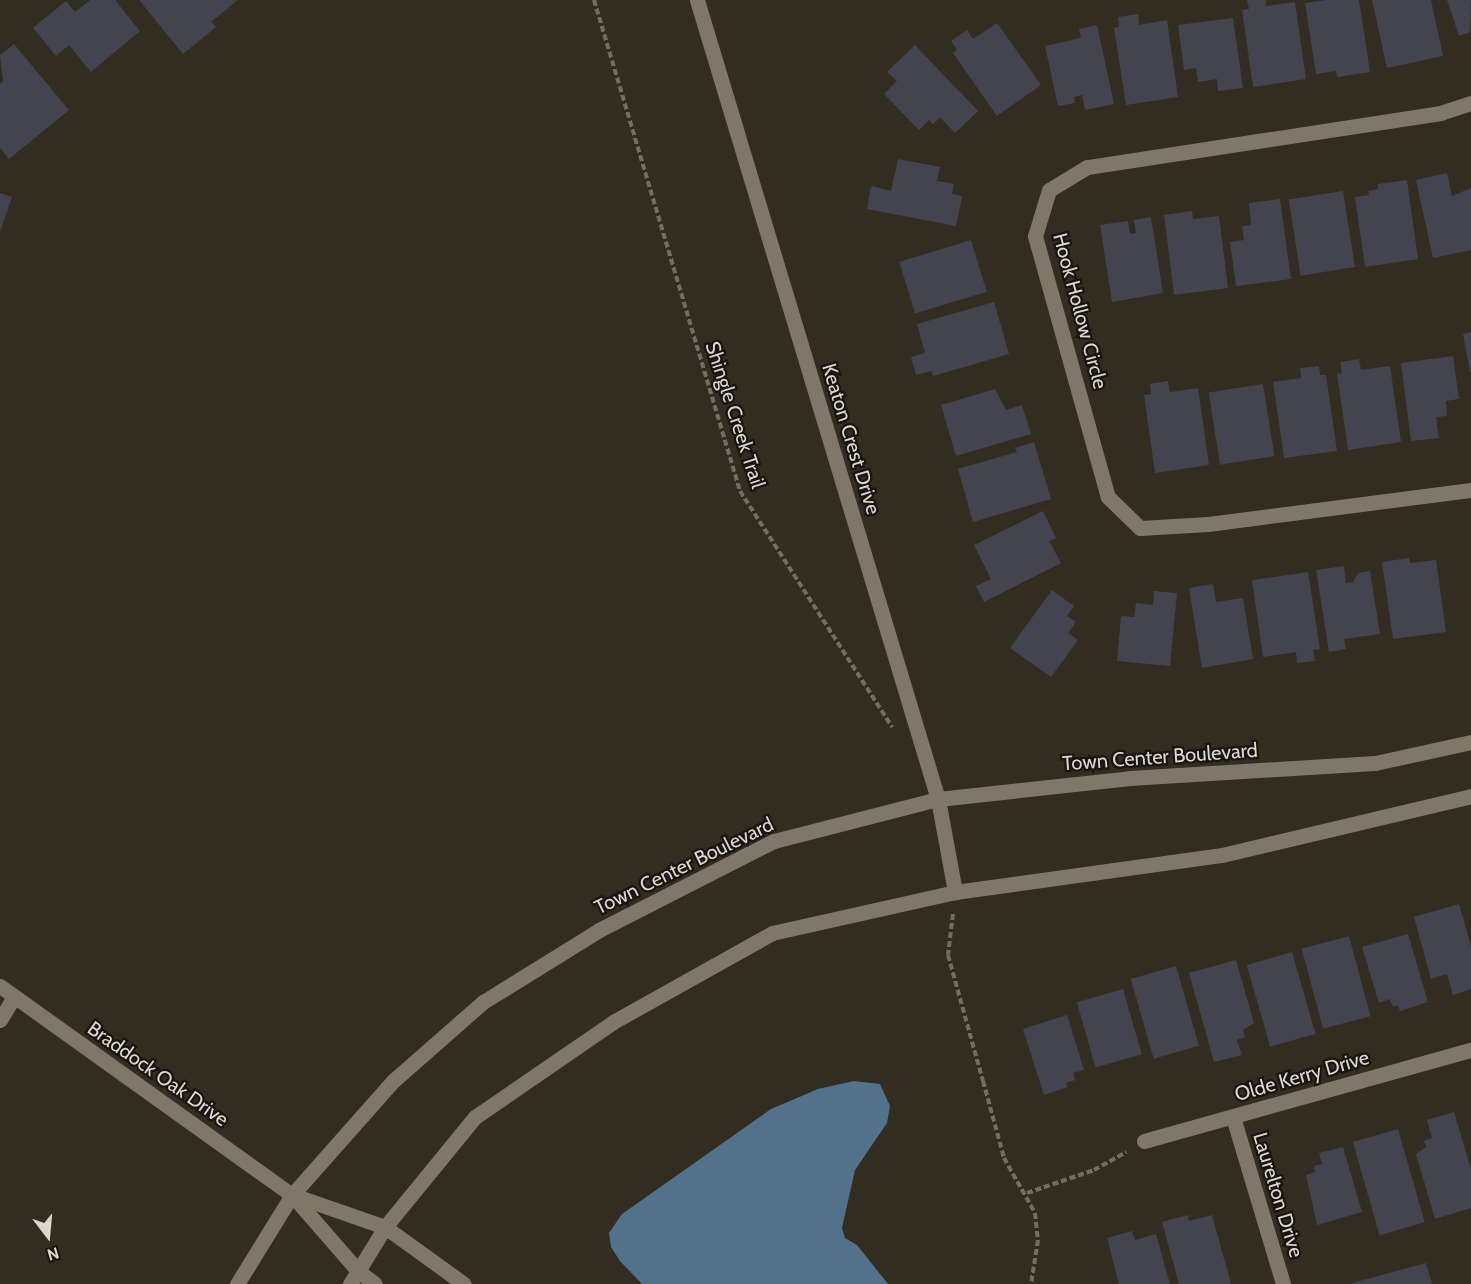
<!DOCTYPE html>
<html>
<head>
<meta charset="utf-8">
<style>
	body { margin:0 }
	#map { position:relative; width:1471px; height:1284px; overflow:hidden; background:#322c21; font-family:Cabin,sans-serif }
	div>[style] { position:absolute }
	.water>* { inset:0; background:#51728a }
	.building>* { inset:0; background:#444451; transform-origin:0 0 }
	.path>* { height:4px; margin-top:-2px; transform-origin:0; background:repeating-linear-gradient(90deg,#736d64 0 6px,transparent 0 9px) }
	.minor>* { height:15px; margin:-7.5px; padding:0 7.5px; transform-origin:7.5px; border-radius:7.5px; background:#7e776a }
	span { translate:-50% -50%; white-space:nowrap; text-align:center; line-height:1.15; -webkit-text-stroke:4.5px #181510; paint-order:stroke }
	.street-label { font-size:20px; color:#ddd9d2 }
	.north { position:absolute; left:18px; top:1206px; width:60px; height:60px; -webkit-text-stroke:4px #181510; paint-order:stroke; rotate:164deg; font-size:16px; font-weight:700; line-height:24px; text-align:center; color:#ddd9d2 }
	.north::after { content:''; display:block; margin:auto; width:21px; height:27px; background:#ddd9d2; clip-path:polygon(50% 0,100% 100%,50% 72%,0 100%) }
</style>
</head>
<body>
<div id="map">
	<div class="water">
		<div style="clip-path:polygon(854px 1081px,880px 1084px,890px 1106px,887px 1123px,855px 1170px,842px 1228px,845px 1238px,857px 1245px,888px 1284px,642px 1284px,620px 1261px,611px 1247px,609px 1233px,622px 1214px,771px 1109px,818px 1089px)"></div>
	</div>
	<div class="building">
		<div style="clip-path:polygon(90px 0,115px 0,140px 31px,91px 72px,69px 45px,56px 56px,33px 28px,66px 1px,75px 12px)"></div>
		<div style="clip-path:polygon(139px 0,238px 0,211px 22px,216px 27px,183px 54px)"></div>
		<div style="clip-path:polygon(1247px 0,1266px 0,1266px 6px,1295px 2px,1306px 79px,1253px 87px,1242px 10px,1249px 9px)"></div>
		<div style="clip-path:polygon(1326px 0,1359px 0,1370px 72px,1337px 77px,1336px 71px,1316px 74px,1305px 3px)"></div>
		<div style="clip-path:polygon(1372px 0,1431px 0,1443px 56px,1387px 68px)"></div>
		<div style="clip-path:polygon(1447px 0,1471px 0,1470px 32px,1459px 36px)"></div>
		<div style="clip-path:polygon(1138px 14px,1139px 25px,1167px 20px,1178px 97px,1126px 105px,1114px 28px,1119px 27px,1118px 17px)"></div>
		<div style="clip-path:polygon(1233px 18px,1243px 88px,1218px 91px,1217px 79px,1198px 82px,1196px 68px,1184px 70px,1178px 25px)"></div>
		<div style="clip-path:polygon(997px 23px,1041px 85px,997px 116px,953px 53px,957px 50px,951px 41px,967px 30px,973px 39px)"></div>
		<div style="clip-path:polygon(1097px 25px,1114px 104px,1085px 110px,1082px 95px,1074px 97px,1075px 103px,1058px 106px,1045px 46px,1081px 38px,1079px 29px)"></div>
		<div style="clip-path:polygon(14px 44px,69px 110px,9px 159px,0 148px,0 84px,3px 81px,0 55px)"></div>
		<div style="clip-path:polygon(915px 45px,978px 111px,955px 133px,940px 117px,933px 124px,929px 120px,919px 130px,884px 94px,897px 81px,887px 72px)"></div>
		<div style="clip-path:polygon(898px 159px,940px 167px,937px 181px,954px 184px,952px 194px,962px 196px,956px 226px,867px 209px,871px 186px,891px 191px)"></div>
		<div style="clip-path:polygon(1447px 173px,1452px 196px,1471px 188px,1471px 250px,1433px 258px,1416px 180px)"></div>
		<div style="clip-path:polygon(1407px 180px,1418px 259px,1365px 267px,1355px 197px,1369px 195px,1368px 191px,1378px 189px,1378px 184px)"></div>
		<div style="left:1343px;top:191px;width:77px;height:55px;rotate:81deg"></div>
		<div style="clip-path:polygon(0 193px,12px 197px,0 232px)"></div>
		<div style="clip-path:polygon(1280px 199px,1291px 279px,1236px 286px,1230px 242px,1244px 240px,1242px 226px,1251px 225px,1249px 203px)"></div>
		<div style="clip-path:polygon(1192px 211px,1193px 219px,1219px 216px,1228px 288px,1174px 295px,1164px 215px)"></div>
		<div style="clip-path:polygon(1151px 217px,1163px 293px,1112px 302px,1100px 225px,1128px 221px,1130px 234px,1136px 233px,1134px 220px)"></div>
		<div style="left:971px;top:240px;width:54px;height:75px;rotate:73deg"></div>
		<div style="clip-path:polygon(994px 302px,1009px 354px,933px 376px,932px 371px,916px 375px,911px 357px,925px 353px,917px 324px)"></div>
		<div style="clip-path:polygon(1471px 332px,1471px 372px,1470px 372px,1463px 334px)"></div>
		<div style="clip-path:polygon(1453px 356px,1459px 399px,1446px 401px,1447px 416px,1436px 417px,1439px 438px,1411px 441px,1401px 363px)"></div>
		<div style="clip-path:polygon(1359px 359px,1361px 370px,1390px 366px,1401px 442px,1348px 450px,1337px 374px,1342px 373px,1340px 362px)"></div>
		<div style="clip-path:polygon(1319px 366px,1320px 375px,1326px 375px,1337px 451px,1284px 458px,1273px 382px,1301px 378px,1300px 368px)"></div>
		<div style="clip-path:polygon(1168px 381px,1170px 392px,1198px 388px,1209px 465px,1155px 473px,1144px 395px,1151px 394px,1150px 384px)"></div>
		<div style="left:1263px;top:384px;width:73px;height:55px;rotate:81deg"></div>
		<div style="clip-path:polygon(995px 389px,1006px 410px,1022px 405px,1031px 434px,956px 456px,941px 405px)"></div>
		<div style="clip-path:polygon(1034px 442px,1051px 499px,973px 522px,958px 469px,1017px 452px,1015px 448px)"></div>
		<div style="clip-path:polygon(1043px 511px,1056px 538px,1049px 541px,1061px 563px,984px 602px,976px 586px,991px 579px,974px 545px)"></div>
		<div style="clip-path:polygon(1409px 558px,1410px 563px,1436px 560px,1446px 632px,1393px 639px,1382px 562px)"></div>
		<div style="clip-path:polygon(1344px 566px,1346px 583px,1353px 582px,1358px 573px,1370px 571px,1380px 634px,1344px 639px,1346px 649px,1329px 652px,1316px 570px)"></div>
		<div style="clip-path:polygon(1308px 572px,1320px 649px,1313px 650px,1315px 661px,1297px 663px,1296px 652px,1263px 657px,1252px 580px)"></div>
		<div style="clip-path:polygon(1213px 584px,1216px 602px,1243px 598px,1253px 659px,1202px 668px,1189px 588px)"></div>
		<div style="clip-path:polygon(1052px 590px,1074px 606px,1067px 616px,1076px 622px,1068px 633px,1078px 640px,1051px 677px,1010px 648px)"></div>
		<div style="clip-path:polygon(1154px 591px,1177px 593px,1170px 666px,1117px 661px,1121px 616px,1134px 617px,1136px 603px,1153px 605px)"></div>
		<div style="clip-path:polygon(1459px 904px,1471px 946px,1471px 989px,1453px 995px,1447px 974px,1431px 979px,1414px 917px)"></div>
		<div style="clip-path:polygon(1408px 934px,1428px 1002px,1400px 1011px,1398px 1005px,1393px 1007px,1390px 999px,1379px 1003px,1362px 947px)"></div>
		<div style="left:1349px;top:936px;width:83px;height:49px;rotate:75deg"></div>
		<div style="left:1292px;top:952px;width:85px;height:47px;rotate:74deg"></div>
		<div style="clip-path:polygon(1236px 960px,1254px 1023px,1243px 1030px,1245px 1037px,1237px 1040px,1242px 1055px,1214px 1062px,1189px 973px)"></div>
		<div style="left:1176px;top:966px;width:83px;height:47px;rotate:74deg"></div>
		<div style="left:1123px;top:989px;width:68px;height:48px;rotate:74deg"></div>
		<div style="clip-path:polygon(1067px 1015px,1084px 1070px,1073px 1073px,1075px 1080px,1066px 1083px,1068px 1087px,1044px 1095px,1023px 1029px)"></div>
		<div style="clip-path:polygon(1454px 1112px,1471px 1169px,1471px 1208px,1435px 1219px,1416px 1154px,1426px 1147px,1424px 1141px,1432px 1138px,1427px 1120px)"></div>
		<div style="left:1398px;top:1129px;width:97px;height:47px;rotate:74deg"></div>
		<div style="clip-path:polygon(1343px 1147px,1362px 1212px,1317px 1225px,1306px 1175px,1315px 1172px,1314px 1166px,1322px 1164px,1319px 1153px)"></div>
		<div style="clip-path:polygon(1188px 1215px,1189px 1221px,1212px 1215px,1231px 1284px,1179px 1284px,1162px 1222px)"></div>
		<div style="clip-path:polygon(1132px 1231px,1135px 1240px,1156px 1234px,1170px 1284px,1119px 1284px,1107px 1238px)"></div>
		<div style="clip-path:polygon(1426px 1263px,1432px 1284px,1352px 1284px,1352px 1283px)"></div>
	</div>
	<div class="path">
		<div style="left:594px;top:0;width:512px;rotate:73.44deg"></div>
		<div style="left:740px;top:491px;width:281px;rotate:57.2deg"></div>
		<div style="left:953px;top:914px;width:41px;rotate:97deg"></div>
		<div style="left:948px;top:955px;width:131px;rotate:74.5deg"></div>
		<div style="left:983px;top:1081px;width:80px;rotate:74.7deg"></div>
		<div style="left:1004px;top:1158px;width:63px;rotate:60.6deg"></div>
		<div style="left:1035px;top:1213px;width:27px;rotate:84deg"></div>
		<div style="left:1038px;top:1240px;width:45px;rotate:99deg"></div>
		<div style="left:1027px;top:1193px;width:71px;rotate:-18.9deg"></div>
		<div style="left:1094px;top:1170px;width:37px;rotate:-29deg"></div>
	</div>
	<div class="minor">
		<div style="left:697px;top:0;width:835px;rotate:73.22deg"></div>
		<div style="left:938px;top:799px;width:95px;rotate:79.6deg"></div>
		<div style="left:1471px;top:103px;width:32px;rotate:162deg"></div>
		<div style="left:1441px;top:113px;width:358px;rotate:171.3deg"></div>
		<div style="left:1087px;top:167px;width:44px;rotate:148.8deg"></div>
		<div style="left:1049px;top:190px;width:48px;rotate:106.9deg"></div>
		<div style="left:1035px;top:236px;width:271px;rotate:74.4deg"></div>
		<div style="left:1108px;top:497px;width:45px;rotate:44.1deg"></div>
		<div style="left:1140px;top:528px;width:68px;rotate:-3.4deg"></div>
		<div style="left:1208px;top:524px;width:265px;rotate:-7.4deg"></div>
		<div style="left:0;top:986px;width:359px;rotate:35.6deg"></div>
		<div style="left:292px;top:1195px;width:101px;rotate:49deg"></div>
		<div style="left:358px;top:1271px;width:21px;rotate:37deg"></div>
		<div style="left:0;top:1020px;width:27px;rotate:-59deg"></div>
		<div style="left:1233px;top:1117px;width:174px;rotate:73.3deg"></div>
		<div style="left:1144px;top:1141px;width:339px;rotate:-15.6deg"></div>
		<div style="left:293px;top:1195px;width:97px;rotate:19.2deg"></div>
		<div style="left:385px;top:1227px;width:97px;rotate:35.8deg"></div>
		<div style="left:237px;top:1284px;width:105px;rotate:-58.3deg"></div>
		<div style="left:292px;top:1195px;width:152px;rotate:-48.5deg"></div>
		<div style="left:393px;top:1081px;width:120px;rotate:-41.3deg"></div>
		<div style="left:483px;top:1002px;width:137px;rotate:-31.8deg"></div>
		<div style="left:599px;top:930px;width:196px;rotate:-27deg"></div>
		<div style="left:774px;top:841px;width:169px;rotate:-14.4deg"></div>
		<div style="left:938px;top:799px;width:193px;rotate:-6.2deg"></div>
		<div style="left:1130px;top:778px;width:245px;rotate:-3.5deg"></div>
		<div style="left:1375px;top:763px;width:98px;rotate:-12.3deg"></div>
		<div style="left:350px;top:1284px;width:67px;rotate:-58.4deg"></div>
		<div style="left:385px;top:1227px;width:142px;rotate:-50.7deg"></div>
		<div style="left:475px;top:1117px;width:168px;rotate:-34.5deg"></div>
		<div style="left:613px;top:1022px;width:182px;rotate:-29.2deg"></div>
		<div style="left:772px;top:933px;width:188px;rotate:-12.6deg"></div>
		<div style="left:955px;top:892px;width:270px;rotate:-7.9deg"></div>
		<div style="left:1222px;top:855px;width:256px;rotate:-13.3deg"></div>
	</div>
	<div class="street-label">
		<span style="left:1080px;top:311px;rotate:75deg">Hook Hollow Circle</span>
		<span style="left:735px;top:415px;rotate:72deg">Shingle Creek Trail</span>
		<span style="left:851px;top:439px;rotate:73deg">Keaton Crest Drive</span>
		<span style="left:1160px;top:757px;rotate:-4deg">Town Center Boulevard</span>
		<span style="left:684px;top:866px;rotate:-26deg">Town Center Boulevard</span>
		<span style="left:158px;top:1074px;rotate:35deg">Braddock Oak Drive</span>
		<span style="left:1302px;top:1076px;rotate:-16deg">Olde Kerry Drive</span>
		<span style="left:1278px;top:1195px;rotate:73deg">Laurelton Drive</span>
	</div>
	<div class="north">N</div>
</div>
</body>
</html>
